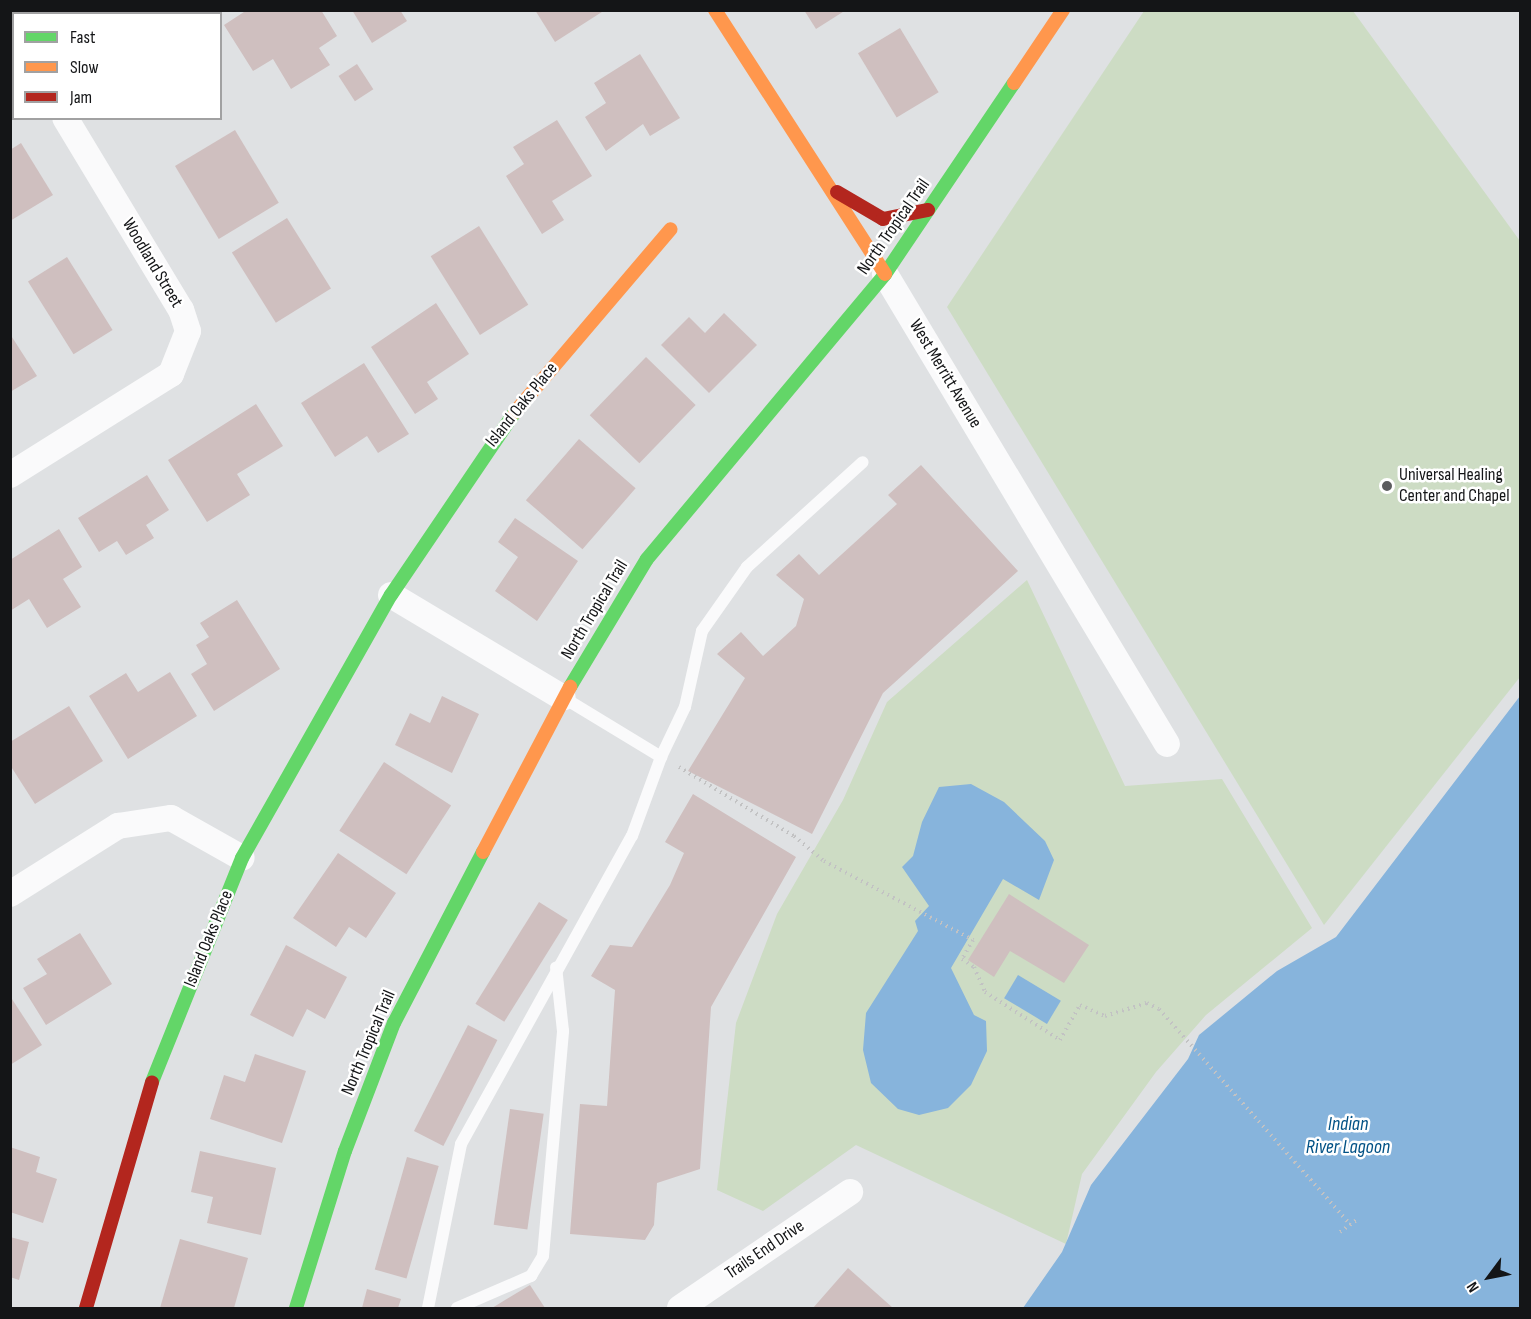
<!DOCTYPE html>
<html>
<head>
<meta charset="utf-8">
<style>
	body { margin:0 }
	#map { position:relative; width:1531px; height:1319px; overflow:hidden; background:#dfe1e3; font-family:"Sofia Sans Condensed",sans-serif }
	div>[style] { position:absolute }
	.green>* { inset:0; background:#cddcc4 }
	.water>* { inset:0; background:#87b4dc; transform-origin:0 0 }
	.building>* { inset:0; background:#cfbfbf; transform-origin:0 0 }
	.path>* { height:4px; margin-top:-2px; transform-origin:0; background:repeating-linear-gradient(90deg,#c2c2c3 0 1.5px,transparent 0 6px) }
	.lane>* { height:12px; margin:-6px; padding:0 6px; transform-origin:6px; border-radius:6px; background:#fafafb }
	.street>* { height:26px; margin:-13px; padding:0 13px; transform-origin:13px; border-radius:13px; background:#fafafb }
	.fast>* { height:14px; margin:-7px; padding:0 7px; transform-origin:7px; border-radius:7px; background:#63d668 }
	.slow>* { height:14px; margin:-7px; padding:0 7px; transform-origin:7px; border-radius:7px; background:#ff974d }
	.jam>* { height:14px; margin:-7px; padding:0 7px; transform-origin:7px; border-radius:7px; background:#b3261e }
	.dots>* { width:16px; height:16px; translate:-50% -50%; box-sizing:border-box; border:3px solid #fff; border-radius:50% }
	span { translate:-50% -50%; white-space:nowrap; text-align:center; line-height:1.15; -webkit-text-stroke:5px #fff; paint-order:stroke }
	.street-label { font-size:18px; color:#141517 }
	.poi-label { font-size:18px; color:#141517 }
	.left { translate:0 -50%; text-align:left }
	.water-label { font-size:20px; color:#015185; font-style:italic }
	.frame { position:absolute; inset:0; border:12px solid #141517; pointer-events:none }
	.legend { position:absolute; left:12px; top:12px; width:210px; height:108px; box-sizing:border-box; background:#fff; border:2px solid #a1a1a2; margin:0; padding:8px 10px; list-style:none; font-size:18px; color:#141517 }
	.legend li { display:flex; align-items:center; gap:12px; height:30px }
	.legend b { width:30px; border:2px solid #a1a1a2 }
	.north { position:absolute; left:1459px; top:1247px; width:60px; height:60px; -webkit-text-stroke:4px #fff; paint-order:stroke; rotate:238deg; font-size:16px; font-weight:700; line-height:24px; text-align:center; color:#141517 }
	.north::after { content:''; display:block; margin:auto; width:21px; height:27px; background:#141517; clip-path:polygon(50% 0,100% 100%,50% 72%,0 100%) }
</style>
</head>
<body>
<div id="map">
	<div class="green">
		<div style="clip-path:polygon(1144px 11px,1353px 11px,1520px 241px,1520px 677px,1324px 925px,947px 307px)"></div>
		<div style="clip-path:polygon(1027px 580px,1125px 786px,1222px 779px,1312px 928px,1206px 1015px,1156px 1072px,1082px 1174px,1066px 1244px,856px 1145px,763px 1211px,717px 1190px,736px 1023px,777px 914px,843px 800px,887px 702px)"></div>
	</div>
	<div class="water">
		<div style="clip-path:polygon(1520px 696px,1520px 1308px,1023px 1308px,1062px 1252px,1091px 1185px,1188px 1059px,1199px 1035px,1277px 971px,1336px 937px)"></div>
		<div style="clip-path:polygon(971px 784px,1004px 802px,1045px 841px,1054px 860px,1039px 900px,1003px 879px,951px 968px,974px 1015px,986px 1021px,987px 1051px,971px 1085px,948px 1108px,919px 1115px,898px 1109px,871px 1083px,863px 1050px,866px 1013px,918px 931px,915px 921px,929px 906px,902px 867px,913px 856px,922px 822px,939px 787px)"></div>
		<div style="left:1018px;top:975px;width:50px;height:27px;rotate:31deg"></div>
	</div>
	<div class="building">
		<div style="clip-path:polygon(247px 10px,321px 10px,337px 36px,319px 48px,330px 65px,291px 89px,273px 59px,253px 71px,224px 25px)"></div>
		<div style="clip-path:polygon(352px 10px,400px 10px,407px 21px,372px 43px)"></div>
		<div style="clip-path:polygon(535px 10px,605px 10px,555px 42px)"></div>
		<div style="clip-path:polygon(804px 10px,846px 10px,816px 29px)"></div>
		<div style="left:900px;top:28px;width:75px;height:49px;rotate:59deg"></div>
		<div style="clip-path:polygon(640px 54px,680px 118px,650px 136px,643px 124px,606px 151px,585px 117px,606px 103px,594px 83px)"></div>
		<div style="left:357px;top:64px;width:30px;height:22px;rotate:57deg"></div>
		<div style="clip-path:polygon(557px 120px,592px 176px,552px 201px,564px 220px,542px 234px,506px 176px,524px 164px,513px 147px)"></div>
		<div style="left:235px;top:130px;width:85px;height:70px;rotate:59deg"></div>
		<div style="clip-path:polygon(21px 143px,53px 195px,10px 221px,10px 150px)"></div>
		<div style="left:287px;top:218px;width:83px;height:65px;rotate:58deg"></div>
		<div style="left:479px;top:226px;width:93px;height:57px;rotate:58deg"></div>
		<div style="left:67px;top:257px;width:86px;height:46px;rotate:58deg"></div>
		<div style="clip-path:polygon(436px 303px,469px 354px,427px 382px,438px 399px,415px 414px,371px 347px)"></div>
		<div style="clip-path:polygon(724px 313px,757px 345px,709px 393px,661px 345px,689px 317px,705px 333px)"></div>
		<div style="clip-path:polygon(10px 334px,37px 376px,10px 392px)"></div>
		<div style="left:646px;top:357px;width:69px;height:81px;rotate:44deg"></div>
		<div style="clip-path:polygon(364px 363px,409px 434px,378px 453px,367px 436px,335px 457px,301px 403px)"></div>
		<div style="clip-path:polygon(256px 404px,283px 446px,237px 474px,250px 495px,207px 522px,168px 460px)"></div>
		<div style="left:579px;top:439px;width:75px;height:81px;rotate:41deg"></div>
		<div style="clip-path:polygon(921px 465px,1018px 571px,883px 693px,812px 834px,688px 771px,745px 678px,717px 654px,741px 632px,763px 656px,796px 626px,804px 599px,776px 575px,799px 554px,819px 575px,897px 504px,888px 495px)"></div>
		<div style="clip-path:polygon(147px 475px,169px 510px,146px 525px,154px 538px,126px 555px,117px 541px,99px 552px,78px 518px)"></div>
		<div style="clip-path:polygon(515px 518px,578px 561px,537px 621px,495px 591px,518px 557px,498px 542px)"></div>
		<div style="clip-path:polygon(59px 529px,82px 567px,63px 579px,81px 607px,47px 628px,29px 599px,10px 611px,10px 560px)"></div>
		<div style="clip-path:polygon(237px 600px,280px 669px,214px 711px,191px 674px,207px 664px,196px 645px,209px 637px,200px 623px)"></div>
		<div style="clip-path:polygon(170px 672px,197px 716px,128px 759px,89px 696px,126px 673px,138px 692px)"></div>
		<div style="clip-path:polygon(442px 696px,479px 714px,452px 773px,395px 745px,410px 713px,430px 723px)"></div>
		<div style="clip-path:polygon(69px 706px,103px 761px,35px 804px,10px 765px,10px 742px)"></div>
		<div style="left:384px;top:762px;width:80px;height:82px;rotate:33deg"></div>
		<div style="clip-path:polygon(693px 794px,796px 857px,711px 1007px,700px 1169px,657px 1183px,654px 1225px,645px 1240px,570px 1234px,580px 1104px,607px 1106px,615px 990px,591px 976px,610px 945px,632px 947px,670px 885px,684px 853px,665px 842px)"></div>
		<div style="clip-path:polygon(338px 853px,396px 893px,366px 938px,349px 927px,336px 947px,293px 918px)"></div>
		<div style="clip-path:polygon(1009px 894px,1089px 945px,1064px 983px,1010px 951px,994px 977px,968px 960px)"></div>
		<div style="left:539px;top:902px;width:34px;height:120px;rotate:32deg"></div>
		<div style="clip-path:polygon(80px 933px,112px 984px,46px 1025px,23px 988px,47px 974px,37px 959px)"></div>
		<div style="clip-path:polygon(286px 945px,347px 977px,325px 1019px,307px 1009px,293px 1037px,250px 1015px)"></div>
		<div style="clip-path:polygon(10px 996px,42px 1045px,10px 1065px)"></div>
		<div style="left:468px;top:1025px;width:33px;height:119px;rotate:27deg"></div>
		<div style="clip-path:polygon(255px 1054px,306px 1071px,282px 1143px,210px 1119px,224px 1075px,245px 1082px)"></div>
		<div style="left:510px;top:1109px;width:34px;height:117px;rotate:8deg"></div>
		<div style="clip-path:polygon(10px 1147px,40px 1157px,36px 1172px,57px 1179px,43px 1223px,10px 1212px)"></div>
		<div style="clip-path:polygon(200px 1151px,276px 1168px,261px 1235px,207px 1223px,213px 1197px,191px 1192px)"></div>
		<div style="left:407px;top:1157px;width:33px;height:117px;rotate:16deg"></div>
		<div style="clip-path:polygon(10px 1237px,29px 1242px,19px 1280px,10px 1277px)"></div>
		<div style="clip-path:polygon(180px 1239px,248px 1258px,234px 1308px,160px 1308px)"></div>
		<div style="clip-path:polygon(848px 1268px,893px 1308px,813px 1308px)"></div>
		<div style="clip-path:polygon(530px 1285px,545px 1308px,492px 1308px)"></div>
		<div style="clip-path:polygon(367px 1289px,401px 1299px,398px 1308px,362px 1308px)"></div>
	</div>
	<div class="path">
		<div style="left:679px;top:767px;width:134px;rotate:31deg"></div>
		<div style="left:794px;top:836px;width:39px;rotate:40deg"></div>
		<div style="left:824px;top:861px;width:169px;rotate:27.9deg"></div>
		<div style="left:973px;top:940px;width:22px;rotate:120deg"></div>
		<div style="left:962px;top:959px;width:14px;rotate:34deg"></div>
		<div style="left:974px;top:967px;width:27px;rotate:66deg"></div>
		<div style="left:985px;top:992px;width:89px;rotate:32.6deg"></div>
		<div style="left:1060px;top:1040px;width:40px;rotate:-60.3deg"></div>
		<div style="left:1080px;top:1005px;width:27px;rotate:24deg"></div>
		<div style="left:1105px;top:1016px;width:44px;rotate:-17.2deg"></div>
		<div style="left:1147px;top:1003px;width:13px;rotate:27deg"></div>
		<div style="left:1159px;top:1009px;width:288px;rotate:48.4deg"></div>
		<div style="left:1340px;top:1232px;width:22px;rotate:-36deg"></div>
	</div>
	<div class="lane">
		<div style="left:564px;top:698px;width:114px;rotate:31.3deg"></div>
		<div style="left:661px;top:757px;width:55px;rotate:-64.4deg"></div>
		<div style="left:685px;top:707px;width:78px;rotate:-77.4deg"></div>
		<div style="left:702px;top:631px;width:78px;rotate:-54.9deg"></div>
		<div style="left:747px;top:567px;width:156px;rotate:-42.2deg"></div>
		<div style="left:428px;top:1308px;width:167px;rotate:-78.6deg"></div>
		<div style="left:461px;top:1144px;width:352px;rotate:-61deg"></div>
		<div style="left:632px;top:836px;width:84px;rotate:-69.8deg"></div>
		<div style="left:457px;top:1308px;width:81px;rotate:-23.4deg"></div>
		<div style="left:531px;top:1276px;width:23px;rotate:-59deg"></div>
		<div style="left:543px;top:1256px;width:226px;rotate:-84.9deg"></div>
		<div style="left:563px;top:1031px;width:64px;rotate:-96.2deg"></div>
	</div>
	<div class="street">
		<div style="left:91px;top:14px;width:6px;rotate:-39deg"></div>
		<div style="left:10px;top:64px;width:4px;rotate:-27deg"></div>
		<div style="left:885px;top:274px;width:548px;rotate:59.04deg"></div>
		<div style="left:10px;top:475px;width:190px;rotate:-32.1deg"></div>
		<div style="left:171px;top:374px;width:46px;rotate:-68.4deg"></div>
		<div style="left:188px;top:331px;width:22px;rotate:-108deg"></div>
		<div style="left:181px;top:310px;width:224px;rotate:-121.1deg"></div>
		<div style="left:391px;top:595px;width:200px;rotate:30.9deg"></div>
		<div style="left:10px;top:894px;width:128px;rotate:-32.2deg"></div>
		<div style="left:118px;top:826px;width:54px;rotate:-8.6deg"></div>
		<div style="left:171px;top:818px;width:81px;rotate:29.4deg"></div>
		<div style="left:680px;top:1308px;width:206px;rotate:-34.3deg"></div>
	</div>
	<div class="fast">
		<div style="left:570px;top:687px;width:149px;rotate:-59deg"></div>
		<div style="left:647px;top:559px;width:371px;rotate:-50.1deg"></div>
		<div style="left:885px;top:274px;width:230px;rotate:-56deg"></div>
		<div style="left:152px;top:1082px;width:241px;rotate:-68.1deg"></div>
		<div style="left:242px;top:858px;width:302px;rotate:-60.5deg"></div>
		<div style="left:391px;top:595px;width:221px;rotate:-55.9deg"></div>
		<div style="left:296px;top:1308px;width:164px;rotate:-72.7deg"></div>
		<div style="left:345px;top:1151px;width:137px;rotate:-69.1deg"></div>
		<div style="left:394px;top:1023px;width:193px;rotate:-62.5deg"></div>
	</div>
	<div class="slow">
		<div style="left:715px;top:10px;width:314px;rotate:57.2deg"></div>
		<div style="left:1014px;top:83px;width:88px;rotate:-56.1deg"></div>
		<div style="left:515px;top:412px;width:240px;rotate:-49.6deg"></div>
		<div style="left:483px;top:852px;width:187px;rotate:-62.2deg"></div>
	</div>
	<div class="jam">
		<div style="left:837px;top:192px;width:53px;rotate:30.4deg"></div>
		<div style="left:883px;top:219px;width:46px;rotate:-11.3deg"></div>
		<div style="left:86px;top:1308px;width:235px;rotate:-73.7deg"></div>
	</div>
	<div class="dots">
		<div style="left:1387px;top:486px;background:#5b5c5e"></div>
	</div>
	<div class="street-label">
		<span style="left:894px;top:227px;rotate:-55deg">North Tropical Trail</span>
		<span style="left:152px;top:263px;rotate:59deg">Woodland Street</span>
		<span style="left:945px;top:374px;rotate:59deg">West Merritt Avenue</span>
		<span style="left:522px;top:405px;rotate:-51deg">Island Oaks Place</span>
		<span style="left:595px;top:610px;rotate:-59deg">North Tropical Trail</span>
		<span style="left:209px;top:939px;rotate:-68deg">Island Oaks Place</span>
		<span style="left:369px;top:1043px;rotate:-67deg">North Tropical Trail</span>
		<span style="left:765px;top:1250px;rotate:-34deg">Trails End Drive</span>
	</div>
	<div class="poi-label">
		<span class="left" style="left:1399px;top:486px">Universal Healing<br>Center and Chapel</span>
	</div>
	<div class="water-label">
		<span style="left:1348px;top:1136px">Indian<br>River Lagoon</span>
	</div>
	<div class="frame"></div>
	<ul class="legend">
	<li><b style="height:8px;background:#63d668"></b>Fast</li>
	<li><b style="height:8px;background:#ff974d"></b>Slow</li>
	<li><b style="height:8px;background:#b3261e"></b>Jam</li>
	</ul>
	<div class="north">N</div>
</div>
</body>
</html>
